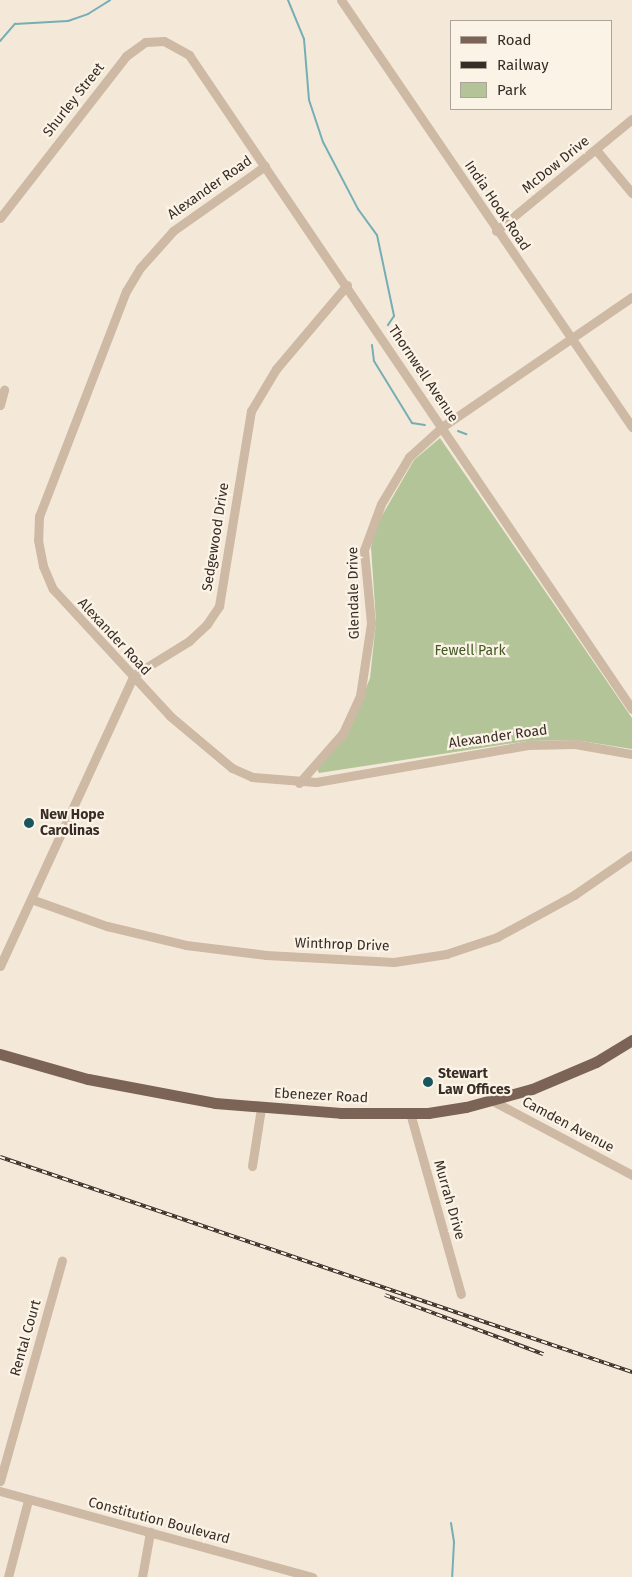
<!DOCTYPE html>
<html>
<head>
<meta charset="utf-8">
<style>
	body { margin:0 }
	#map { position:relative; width:632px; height:1577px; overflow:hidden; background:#f4e9d9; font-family:"Fira Sans",sans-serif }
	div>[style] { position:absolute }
	.green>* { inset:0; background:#b3c598 }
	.stream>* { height:2px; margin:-1px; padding:0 1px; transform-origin:1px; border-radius:1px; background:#75aeb4 }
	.minor>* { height:9px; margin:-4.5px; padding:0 4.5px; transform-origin:4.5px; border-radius:4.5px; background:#cdb9a4 }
	.major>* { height:11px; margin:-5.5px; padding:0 5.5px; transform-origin:5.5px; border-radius:5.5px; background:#7b6456 }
	.rail>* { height:4px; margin-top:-2px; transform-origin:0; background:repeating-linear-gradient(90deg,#fbf3e6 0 5.5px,#382d26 0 11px); box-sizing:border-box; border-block:1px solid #382d26 }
	.dots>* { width:14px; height:14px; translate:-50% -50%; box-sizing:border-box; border:2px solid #fbf3e6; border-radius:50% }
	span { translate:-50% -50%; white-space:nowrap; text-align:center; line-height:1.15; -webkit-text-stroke:4.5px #fbf3e6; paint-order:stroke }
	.street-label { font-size:14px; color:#382d26 }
	.park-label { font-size:14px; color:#445927 }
	.poi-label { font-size:14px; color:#382d26; font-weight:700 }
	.left { translate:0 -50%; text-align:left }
	.legend { position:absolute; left:450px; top:20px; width:162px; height:90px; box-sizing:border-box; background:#fbf3e6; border:1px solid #ada499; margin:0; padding:6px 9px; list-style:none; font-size:15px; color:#382d26 }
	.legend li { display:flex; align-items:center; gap:10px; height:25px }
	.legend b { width:25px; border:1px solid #ada499 }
</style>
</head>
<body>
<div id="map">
	<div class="green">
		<div style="clip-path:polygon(440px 438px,632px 718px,632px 749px,575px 740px,527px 741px,319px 773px,317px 769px,347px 736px,370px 678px,376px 622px,371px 547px,376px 526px,414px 460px)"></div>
	</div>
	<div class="stream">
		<div style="left:288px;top:0;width:42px;rotate:67.7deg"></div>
		<div style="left:304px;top:39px;width:61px;rotate:85.3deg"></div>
		<div style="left:309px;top:100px;width:44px;rotate:71.6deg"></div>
		<div style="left:323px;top:142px;width:76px;rotate:62.4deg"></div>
		<div style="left:358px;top:209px;width:32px;rotate:54deg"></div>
		<div style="left:377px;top:235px;width:83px;rotate:78.1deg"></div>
		<div style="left:394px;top:316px;width:11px;rotate:124deg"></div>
		<div style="left:0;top:41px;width:23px;rotate:-49deg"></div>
		<div style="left:15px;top:24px;width:53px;rotate:-3.2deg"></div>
		<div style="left:68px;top:21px;width:21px;rotate:-19deg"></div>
		<div style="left:88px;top:14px;width:26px;rotate:-32deg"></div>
		<div style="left:372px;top:345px;width:16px;rotate:83deg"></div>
		<div style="left:374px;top:361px;width:73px;rotate:58.5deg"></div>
		<div style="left:412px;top:423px;width:13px;rotate:9deg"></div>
		<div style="left:458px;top:431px;width:9px;rotate:21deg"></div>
		<div style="left:451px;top:1523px;width:19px;rotate:81deg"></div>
		<div style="left:454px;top:1542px;width:35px;rotate:93deg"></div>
	</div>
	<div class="minor">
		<div style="left:341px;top:0;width:517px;rotate:55.73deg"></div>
		<div style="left:597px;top:151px;width:55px;rotate:50.2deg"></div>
		<div style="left:265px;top:166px;width:113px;rotate:144.8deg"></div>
		<div style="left:173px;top:231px;width:50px;rotate:131.7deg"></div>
		<div style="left:140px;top:268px;width:27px;rotate:121deg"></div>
		<div style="left:126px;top:291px;width:241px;rotate:111.1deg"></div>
		<div style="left:39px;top:516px;width:24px;rotate:92deg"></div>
		<div style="left:38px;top:540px;width:26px;rotate:79deg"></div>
		<div style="left:43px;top:566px;width:25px;rotate:67deg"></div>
		<div style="left:53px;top:589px;width:173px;rotate:47.3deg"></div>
		<div style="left:170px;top:716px;width:81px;rotate:40deg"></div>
		<div style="left:232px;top:768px;width:22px;rotate:24deg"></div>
		<div style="left:252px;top:777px;width:64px;rotate:4.5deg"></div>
		<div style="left:316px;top:782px;width:215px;rotate:-9.9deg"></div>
		<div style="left:528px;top:745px;width:47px;rotate:-1.2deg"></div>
		<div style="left:575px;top:744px;width:58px;rotate:10deg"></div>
		<div style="left:0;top:218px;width:205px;rotate:-52.1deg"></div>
		<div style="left:126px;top:56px;width:24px;rotate:-36deg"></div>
		<div style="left:145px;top:42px;width:19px;rotate:-3deg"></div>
		<div style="left:164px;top:41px;width:29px;rotate:29deg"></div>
		<div style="left:189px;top:55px;width:790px;rotate:55.89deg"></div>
		<div style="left:496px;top:231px;width:176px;rotate:-39.5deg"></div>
		<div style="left:0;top:405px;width:16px;rotate:-75deg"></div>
		<div style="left:299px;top:783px;width:67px;rotate:-48.7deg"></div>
		<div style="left:343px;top:733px;width:41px;rotate:-65.3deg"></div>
		<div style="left:360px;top:696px;width:74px;rotate:-81.4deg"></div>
		<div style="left:371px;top:623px;width:73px;rotate:-95.5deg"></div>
		<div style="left:364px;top:550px;width:49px;rotate:-69.7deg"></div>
		<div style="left:381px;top:504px;width:55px;rotate:-59.2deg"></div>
		<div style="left:409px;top:457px;width:45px;rotate:-42.3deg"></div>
		<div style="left:442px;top:427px;width:230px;rotate:-34.4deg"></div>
		<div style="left:31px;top:899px;width:81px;rotate:19.6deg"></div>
		<div style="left:107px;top:926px;width:81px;rotate:13.5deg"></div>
		<div style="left:186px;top:945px;width:81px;rotate:7.1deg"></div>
		<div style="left:266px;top:955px;width:128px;rotate:3.1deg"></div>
		<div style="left:394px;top:962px;width:53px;rotate:-8.7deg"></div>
		<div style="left:446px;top:954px;width:54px;rotate:-18.4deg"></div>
		<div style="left:497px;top:937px;width:88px;rotate:-28.6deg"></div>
		<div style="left:574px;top:895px;width:70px;rotate:-34.6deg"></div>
		<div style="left:0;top:966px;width:320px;rotate:-65.3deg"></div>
		<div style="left:134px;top:675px;width:65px;rotate:-31.7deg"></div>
		<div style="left:189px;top:641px;width:25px;rotate:-43deg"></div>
		<div style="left:207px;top:624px;width:22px;rotate:-56deg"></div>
		<div style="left:219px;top:606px;width:198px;rotate:-80.7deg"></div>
		<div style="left:251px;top:411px;width:49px;rotate:-59.2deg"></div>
		<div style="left:276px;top:369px;width:110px;rotate:-49.8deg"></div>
		<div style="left:491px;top:1100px;width:160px;rotate:28deg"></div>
		<div style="left:410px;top:1113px;width:188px;rotate:74.3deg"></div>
		<div style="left:252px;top:1166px;width:59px;rotate:-81.2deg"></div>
		<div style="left:0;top:1481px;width:229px;rotate:-74.3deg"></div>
		<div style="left:0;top:1491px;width:324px;rotate:15.4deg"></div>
		<div style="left:8px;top:1577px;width:80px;rotate:-75.4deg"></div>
		<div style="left:142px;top:1577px;width:46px;rotate:-79.9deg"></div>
	</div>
	<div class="major">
		<div style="left:0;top:1054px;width:91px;rotate:15.9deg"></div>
		<div style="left:88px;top:1079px;width:129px;rotate:10.7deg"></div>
		<div style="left:215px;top:1103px;width:126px;rotate:4.5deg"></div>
		<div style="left:341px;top:1113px;width:87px"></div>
		<div style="left:428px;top:1113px;width:38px;rotate:-9deg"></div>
		<div style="left:466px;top:1107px;width:68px;rotate:-15.3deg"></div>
		<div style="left:532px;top:1089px;width:69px;rotate:-22.9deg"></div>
		<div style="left:596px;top:1062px;width:42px;rotate:-31.4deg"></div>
	</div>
	<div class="rail">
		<div style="left:0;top:1157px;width:668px;rotate:18.79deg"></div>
		<div style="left:385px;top:1295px;width:169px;rotate:20.5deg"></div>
	</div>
	<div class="dots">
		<div style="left:29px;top:823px;background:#18555e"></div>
		<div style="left:428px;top:1082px;background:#18555e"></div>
	</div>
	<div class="street-label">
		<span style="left:74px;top:100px;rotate:-52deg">Shurley Street</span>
		<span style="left:556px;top:165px;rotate:-39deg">McDow Drive</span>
		<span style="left:210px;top:188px;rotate:-35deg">Alexander Road</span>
		<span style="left:497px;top:206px;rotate:56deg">India Hook Road</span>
		<span style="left:423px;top:374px;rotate:56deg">Thornwell Avenue</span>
		<span style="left:216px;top:537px;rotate:-81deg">Sedgewood Drive</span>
		<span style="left:354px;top:593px;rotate:-91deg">Glendale Drive</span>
		<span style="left:114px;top:637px;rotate:47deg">Alexander Road</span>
		<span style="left:498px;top:737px;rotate:-8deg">Alexander Road</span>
		<span style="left:342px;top:945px;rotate:2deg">Winthrop Drive</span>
		<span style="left:321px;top:1096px;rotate:3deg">Ebenezer Road</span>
		<span style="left:568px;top:1125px;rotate:28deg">Camden Avenue</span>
		<span style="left:449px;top:1200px;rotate:74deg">Murrah Drive</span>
		<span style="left:26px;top:1338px;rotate:-74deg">Rental Court</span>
		<span style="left:159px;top:1521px;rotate:15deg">Constitution Boulevard</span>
	</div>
	<div class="park-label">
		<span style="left:470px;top:651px">Fewell Park</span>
	</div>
	<div class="poi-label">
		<span class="left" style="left:40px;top:823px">New Hope<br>Carolinas</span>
		<span class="left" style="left:438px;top:1082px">Stewart<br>Law Offices</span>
	</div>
	<ul class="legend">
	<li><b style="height:6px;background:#7b6456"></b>Road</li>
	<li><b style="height:6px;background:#382d26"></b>Railway</li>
	<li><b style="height:14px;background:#b3c598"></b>Park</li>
	</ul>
</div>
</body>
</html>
